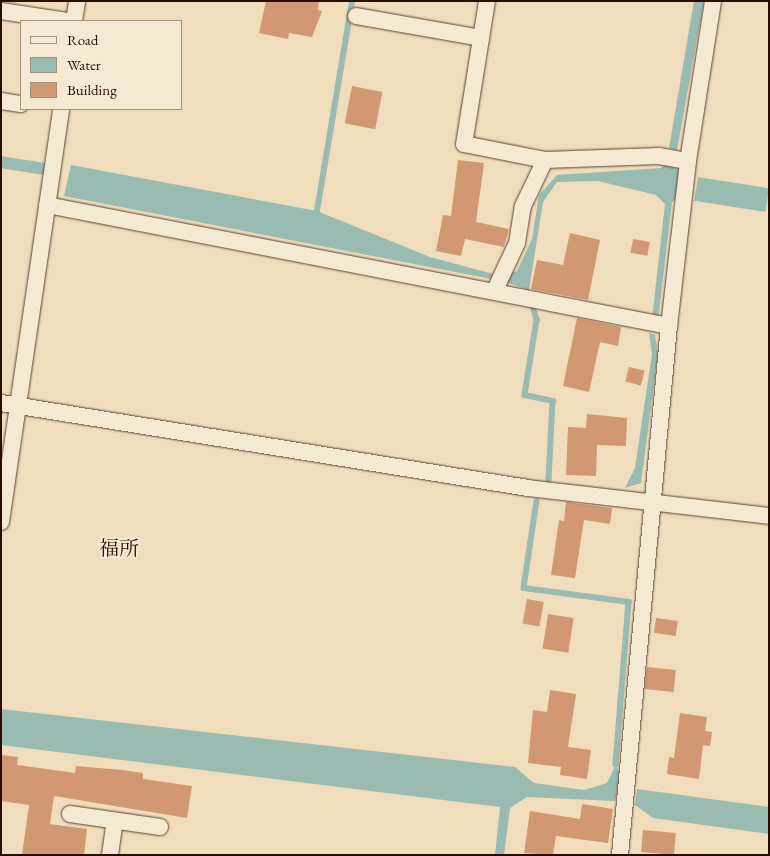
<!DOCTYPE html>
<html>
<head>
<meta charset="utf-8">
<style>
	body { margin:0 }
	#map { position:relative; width:770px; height:856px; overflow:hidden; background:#f0ddbc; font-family:"EB Garamond","Noto Serif JP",serif }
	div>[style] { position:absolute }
	.water>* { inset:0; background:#9abbb2; transform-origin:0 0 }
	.stream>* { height:5.5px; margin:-2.75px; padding:0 2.75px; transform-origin:2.75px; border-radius:2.75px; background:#9abbb2 }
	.building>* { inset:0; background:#d29773; transform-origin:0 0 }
	.roads { filter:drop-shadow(0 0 1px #5c412f) drop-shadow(0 0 1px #5c412f) }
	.street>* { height:16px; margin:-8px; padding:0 8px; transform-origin:8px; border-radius:8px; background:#f5e9d3 }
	span { translate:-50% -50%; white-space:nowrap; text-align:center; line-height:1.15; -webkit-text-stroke:4px #f5e9d3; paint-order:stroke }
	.neighbourhood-label { font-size:20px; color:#2a0d00 }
	.frame { position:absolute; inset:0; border:2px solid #2a0d00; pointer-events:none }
	.legend { position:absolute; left:20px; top:20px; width:162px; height:90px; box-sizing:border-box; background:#f5e9d3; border:1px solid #a4917f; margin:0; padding:6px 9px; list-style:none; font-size:15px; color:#2a0d00 }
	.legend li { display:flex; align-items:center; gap:10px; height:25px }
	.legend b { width:25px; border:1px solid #a4917f }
</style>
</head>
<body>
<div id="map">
	<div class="water">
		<div style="clip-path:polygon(694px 1px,704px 1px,677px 150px,669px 148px)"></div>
		<div style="left:1px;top:156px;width:45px;height:12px;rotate:9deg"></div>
		<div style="clip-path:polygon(666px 164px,675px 167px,681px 175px,678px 197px,672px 202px,658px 320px,652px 319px,665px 204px,656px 195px,598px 181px,557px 182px,543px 202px,529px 290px,503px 281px,505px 276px,517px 271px,532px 239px,539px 195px,557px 175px,661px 168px)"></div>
		<div style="clip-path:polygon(71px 165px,317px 211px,430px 257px,493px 274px,491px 279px,64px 196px)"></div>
		<div style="left:698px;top:177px;width:72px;height:24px;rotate:9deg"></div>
		<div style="clip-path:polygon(649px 333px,655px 335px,658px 354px,641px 483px,625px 488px,635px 468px,652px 354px)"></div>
		<div style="clip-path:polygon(1px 709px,515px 767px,534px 783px,584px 790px,607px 783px,616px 764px,620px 776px,615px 801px,527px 797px,510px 808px,504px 855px,495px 855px,500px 807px,1px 745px)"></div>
		<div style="clip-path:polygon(637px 789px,769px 807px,769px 834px,653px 818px,635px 805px)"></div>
	</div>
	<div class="stream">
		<div style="left:317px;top:211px;width:213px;rotate:-80.5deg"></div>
		<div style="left:533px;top:306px;width:15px;rotate:74deg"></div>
		<div style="left:537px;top:320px;width:76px;rotate:99.1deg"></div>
		<div style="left:525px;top:395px;width:29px;rotate:12deg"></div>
		<div style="left:553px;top:401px;width:79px;rotate:92.9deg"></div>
		<div style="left:537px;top:501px;width:88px;rotate:98.5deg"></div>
		<div style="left:524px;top:588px;width:106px;rotate:7.6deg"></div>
		<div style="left:629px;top:602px;width:163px;rotate:94.6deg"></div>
	</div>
	<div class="building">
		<div style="clip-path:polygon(266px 1px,319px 1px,318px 10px,322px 11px,312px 37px,289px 33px,288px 39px,259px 33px)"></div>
		<div style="left:352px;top:86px;width:31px;height:38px;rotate:11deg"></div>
		<div style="clip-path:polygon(458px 160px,484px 163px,476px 222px,509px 229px,504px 247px,465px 239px,461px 256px,436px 251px,443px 215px,451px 216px)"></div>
		<div style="clip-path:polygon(570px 233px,600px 240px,588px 300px,531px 289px,537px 260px,563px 265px)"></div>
		<div style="left:633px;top:239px;width:17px;height:14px;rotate:10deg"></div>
		<div style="clip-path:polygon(577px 318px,621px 327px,618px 346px,600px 342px,589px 392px,563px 386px)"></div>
		<div style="left:629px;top:367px;width:16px;height:15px;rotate:14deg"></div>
		<div style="clip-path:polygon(587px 414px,627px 418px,626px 446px,597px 445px,596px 476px,566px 475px,568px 427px,586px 428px)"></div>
		<div style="clip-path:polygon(566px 502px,612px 508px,610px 524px,584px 520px,575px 578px,551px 575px,559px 520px,564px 521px)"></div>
		<div style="left:527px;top:599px;width:17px;height:25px;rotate:10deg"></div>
		<div style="left:548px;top:614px;width:26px;height:35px;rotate:9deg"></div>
		<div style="left:656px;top:618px;width:22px;height:15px;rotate:8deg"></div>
		<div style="left:647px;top:667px;width:29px;height:22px;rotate:6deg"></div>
		<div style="clip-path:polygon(550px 690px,576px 694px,568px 747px,591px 750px,587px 779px,560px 775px,561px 767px,528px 763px,533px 710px,547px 712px)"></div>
		<div style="clip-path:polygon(680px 713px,707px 717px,705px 731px,712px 732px,710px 746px,703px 745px,699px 779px,667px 774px,669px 757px,674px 758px)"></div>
		<div style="clip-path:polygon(1px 755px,18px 757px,17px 765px,75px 773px,76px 766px,122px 770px,143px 773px,143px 779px,192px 786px,187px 818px,54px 796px,50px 824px,87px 829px,84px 855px,22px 855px,29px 805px,1px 801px)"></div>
		<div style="clip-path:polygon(582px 804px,613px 809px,608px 843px,556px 836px,553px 855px,524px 853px,530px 811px,580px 819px)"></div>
		<div style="left:643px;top:830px;width:33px;height:22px;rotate:5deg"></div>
	</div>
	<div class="roads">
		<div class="street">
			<div style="left:487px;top:1px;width:145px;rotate:99.1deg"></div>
			<div style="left:464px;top:144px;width:83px;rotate:11.2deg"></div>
			<div style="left:545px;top:160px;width:114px;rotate:-2deg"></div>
			<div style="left:659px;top:156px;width:29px;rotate:10deg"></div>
			<div style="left:1px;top:11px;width:67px;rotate:8.6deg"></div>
			<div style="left:356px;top:16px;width:127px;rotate:10deg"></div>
			<div style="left:74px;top:21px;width:20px;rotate:-81deg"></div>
			<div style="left:1px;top:101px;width:20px;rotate:9deg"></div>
			<div style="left:47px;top:205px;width:634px;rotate:11.01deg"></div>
			<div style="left:495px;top:290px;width:52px;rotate:-64.9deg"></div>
			<div style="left:517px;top:243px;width:37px;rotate:-81deg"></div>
			<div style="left:523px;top:206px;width:51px;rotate:-64.4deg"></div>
			<div style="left:1px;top:403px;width:534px;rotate:9.16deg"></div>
			<div style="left:528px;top:488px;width:243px;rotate:6.6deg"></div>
			<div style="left:1px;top:522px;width:417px;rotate:-81.7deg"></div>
			<div style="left:70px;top:814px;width:91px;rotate:8.2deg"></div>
			<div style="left:110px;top:855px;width:34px;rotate:-82deg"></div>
			<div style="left:620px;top:855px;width:531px;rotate:-84.71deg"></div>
			<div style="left:669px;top:326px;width:166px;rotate:-83.4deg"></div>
			<div style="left:688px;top:161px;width:162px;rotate:-81.1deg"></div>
		</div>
	</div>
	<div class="neighbourhood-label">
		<span style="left:119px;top:548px">福所</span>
	</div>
	<div class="frame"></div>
	<ul class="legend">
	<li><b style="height:6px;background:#f5e9d3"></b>Road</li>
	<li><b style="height:14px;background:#9abbb2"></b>Water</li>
	<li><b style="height:14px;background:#d29773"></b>Building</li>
	</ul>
</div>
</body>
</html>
